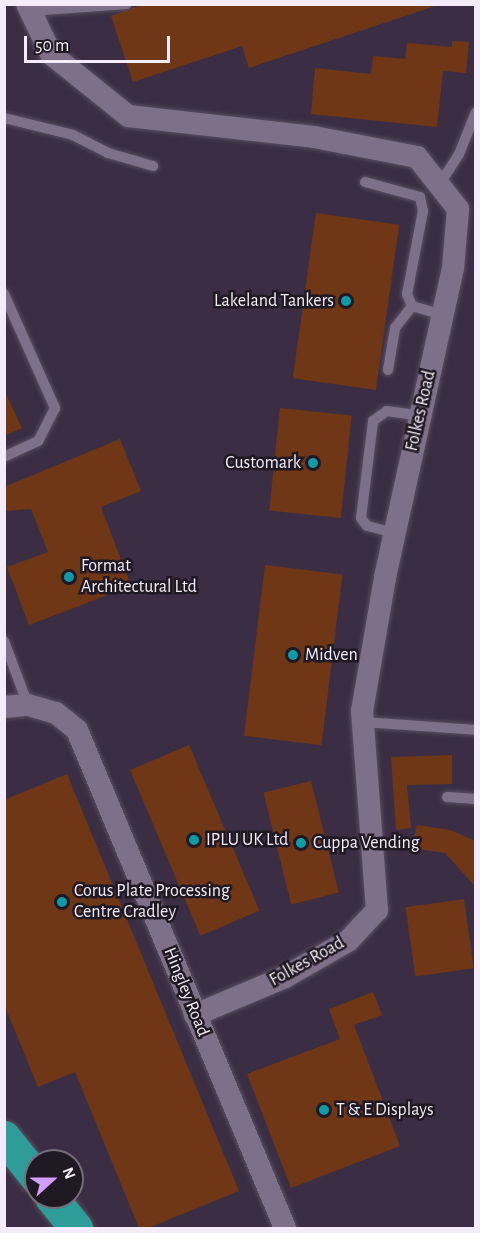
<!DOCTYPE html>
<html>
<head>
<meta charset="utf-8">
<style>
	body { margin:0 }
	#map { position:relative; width:480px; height:1233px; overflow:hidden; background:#3b2e44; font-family:"Alegreya Sans",sans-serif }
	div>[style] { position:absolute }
	.building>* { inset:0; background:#6f3715; transform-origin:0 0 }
	.roads { filter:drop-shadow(0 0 2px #594e61) drop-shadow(0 0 2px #594e61) }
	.lane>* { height:10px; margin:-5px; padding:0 5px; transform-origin:5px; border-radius:5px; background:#7f708a }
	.street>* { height:22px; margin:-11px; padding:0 11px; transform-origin:11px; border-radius:11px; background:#7f708a }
	.highway>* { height:33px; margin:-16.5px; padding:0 16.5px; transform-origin:16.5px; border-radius:16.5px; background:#2e9c98 }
	.dots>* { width:16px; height:16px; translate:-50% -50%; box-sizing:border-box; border:3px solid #1f1923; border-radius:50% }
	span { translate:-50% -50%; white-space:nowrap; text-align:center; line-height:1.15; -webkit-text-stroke:5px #1f1923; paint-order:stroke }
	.poi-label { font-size:18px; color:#f4ecfa }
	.right { translate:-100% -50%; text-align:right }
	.left { translate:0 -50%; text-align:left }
	.street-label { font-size:18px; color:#f4ecfa }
	.frame { position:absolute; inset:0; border:6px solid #f4ecfa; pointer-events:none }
	.north { position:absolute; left:24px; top:1149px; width:60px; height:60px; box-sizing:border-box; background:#1f1923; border:2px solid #746d79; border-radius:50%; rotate:69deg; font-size:16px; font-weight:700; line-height:24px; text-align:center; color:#f4ecfa }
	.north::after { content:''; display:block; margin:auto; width:21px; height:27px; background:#d19dfe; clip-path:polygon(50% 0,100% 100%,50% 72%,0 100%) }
	.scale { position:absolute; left:24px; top:36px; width:146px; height:27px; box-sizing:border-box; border:3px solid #f4ecfa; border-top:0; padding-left:8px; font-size:18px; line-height:21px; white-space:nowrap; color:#f4ecfa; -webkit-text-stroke:4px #1f1923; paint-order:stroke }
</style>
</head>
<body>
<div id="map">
	<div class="building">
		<div style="clip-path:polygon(143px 4px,434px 4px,435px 6px,249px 68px,242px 46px,133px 82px,111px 16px)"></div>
		<div style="clip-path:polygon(452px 41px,469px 42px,466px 73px,443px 71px,437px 127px,311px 114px,315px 68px,371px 74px,373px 56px,405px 59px,407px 43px,452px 47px)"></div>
		<div style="left:316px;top:213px;width:84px;height:167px;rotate:8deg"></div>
		<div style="clip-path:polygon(4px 390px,22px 428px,4px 436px)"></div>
		<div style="left:280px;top:408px;width:72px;height:103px;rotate:6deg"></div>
		<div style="clip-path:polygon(120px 439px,141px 491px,101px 507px,131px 586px,29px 625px,7px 567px,48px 552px,31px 509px,4px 511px,4px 487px)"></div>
		<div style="left:265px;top:565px;width:78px;height:172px;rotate:7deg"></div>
		<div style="left:189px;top:745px;width:180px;height:64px;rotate:67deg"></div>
		<div style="clip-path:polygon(452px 755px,452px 784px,407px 785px,411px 828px,396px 830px,391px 757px)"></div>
		<div style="clip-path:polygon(67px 774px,239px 1191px,148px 1228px,139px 1228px,75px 1072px,38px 1087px,4px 1004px,4px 800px)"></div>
		<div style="left:311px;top:781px;width:115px;height:49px;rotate:76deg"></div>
		<div style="clip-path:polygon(417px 825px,450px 830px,476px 841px,476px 887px,445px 853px,411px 848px)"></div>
		<div style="left:464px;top:899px;width:70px;height:59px;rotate:82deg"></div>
		<div style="clip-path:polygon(373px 992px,382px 1015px,354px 1025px,400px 1146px,291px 1188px,247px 1074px,340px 1039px,329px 1009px)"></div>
	</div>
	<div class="roads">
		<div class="lane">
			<div style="left:30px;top:11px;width:97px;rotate:-4.1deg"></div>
			<div style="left:4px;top:118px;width:71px;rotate:13.8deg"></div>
			<div style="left:73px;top:135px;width:39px;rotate:27deg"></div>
			<div style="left:108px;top:153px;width:47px;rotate:16.1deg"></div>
			<div style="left:365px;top:182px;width:57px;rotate:15.3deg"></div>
			<div style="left:420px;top:197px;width:14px;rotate:78deg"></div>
			<div style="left:423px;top:211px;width:85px;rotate:100.9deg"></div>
			<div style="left:407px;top:294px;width:13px;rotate:67deg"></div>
			<div style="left:412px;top:306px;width:32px;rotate:16deg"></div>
			<div style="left:439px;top:185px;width:37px;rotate:-57deg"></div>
			<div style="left:459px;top:154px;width:45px;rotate:-68deg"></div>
			<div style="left:4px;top:294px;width:125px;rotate:65.9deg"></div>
			<div style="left:55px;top:408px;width:37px;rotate:117deg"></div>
			<div style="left:38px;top:441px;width:38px;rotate:155deg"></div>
			<div style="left:388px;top:370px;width:43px;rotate:-80.5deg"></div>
			<div style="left:395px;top:328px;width:28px;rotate:-52deg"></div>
			<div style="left:394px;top:533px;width:28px;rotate:-165deg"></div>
			<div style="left:367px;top:526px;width:10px;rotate:-127deg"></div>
			<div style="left:361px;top:518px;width:98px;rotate:-82.9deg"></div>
			<div style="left:373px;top:421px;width:17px;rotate:-36deg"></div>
			<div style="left:387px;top:411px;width:34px;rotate:8deg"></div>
			<div style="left:4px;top:641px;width:68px;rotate:69.4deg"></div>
			<div style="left:363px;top:722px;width:113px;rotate:4deg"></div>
			<div style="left:447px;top:797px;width:29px;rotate:4deg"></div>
		</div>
		<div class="street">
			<div style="left:27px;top:4px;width:55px;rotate:64.4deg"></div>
			<div style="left:51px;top:54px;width:99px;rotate:38.8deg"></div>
			<div style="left:128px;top:116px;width:187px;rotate:6.4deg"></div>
			<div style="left:314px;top:137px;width:105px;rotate:11deg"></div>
			<div style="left:417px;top:157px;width:66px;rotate:51.7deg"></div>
			<div style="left:458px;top:209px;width:59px;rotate:94.8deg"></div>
			<div style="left:453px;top:268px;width:317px;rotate:102.4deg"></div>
			<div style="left:385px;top:578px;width:135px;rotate:99.8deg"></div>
			<div style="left:362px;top:711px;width:200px;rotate:85.7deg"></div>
			<div style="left:377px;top:910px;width:42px;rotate:133.1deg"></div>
			<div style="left:348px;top:941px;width:73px;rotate:150.3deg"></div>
			<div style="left:285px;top:977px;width:98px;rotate:157.1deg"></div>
			<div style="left:4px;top:707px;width:24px;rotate:-5deg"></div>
			<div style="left:28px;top:705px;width:29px;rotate:16deg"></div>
			<div style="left:56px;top:713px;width:27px;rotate:39deg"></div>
			<div style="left:77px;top:730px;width:540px;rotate:67.33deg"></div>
		</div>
		<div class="highway">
			<div style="left:4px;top:1137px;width:51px;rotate:51.3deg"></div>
			<div style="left:51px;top:1197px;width:40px;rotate:51deg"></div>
		</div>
	</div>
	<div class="dots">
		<div style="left:346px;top:301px;background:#0f9aa8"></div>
		<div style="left:313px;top:463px;background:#0f9aa8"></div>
		<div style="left:69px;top:577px;background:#0f9aa8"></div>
		<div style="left:293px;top:655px;background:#0f9aa8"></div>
		<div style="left:194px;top:840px;background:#0f9aa8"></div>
		<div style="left:301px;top:843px;background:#0f9aa8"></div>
		<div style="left:62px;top:902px;background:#0f9aa8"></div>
		<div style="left:324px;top:1110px;background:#0f9aa8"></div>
	</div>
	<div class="poi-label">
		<span class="right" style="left:334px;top:301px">Lakeland Tankers</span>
		<span class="right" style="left:301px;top:463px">Customark</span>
		<span class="left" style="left:81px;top:577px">Format<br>Architectural Ltd</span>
		<span class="left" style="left:305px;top:655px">Midven</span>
		<span class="left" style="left:206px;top:840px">IPLU UK Ltd</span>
		<span class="left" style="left:313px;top:843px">Cuppa Vending</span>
		<span class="left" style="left:74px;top:902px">Corus Plate Processing<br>Centre Cradley</span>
		<span class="left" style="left:336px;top:1110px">T &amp; E Displays</span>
	</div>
	<div class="street-label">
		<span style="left:421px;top:411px;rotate:-77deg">Folkes Road</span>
		<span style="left:307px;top:962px;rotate:-29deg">Folkes Road</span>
		<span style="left:186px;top:992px;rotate:68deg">Hingley Road</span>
	</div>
	<div class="frame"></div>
	<div class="north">N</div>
	<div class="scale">50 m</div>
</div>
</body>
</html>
